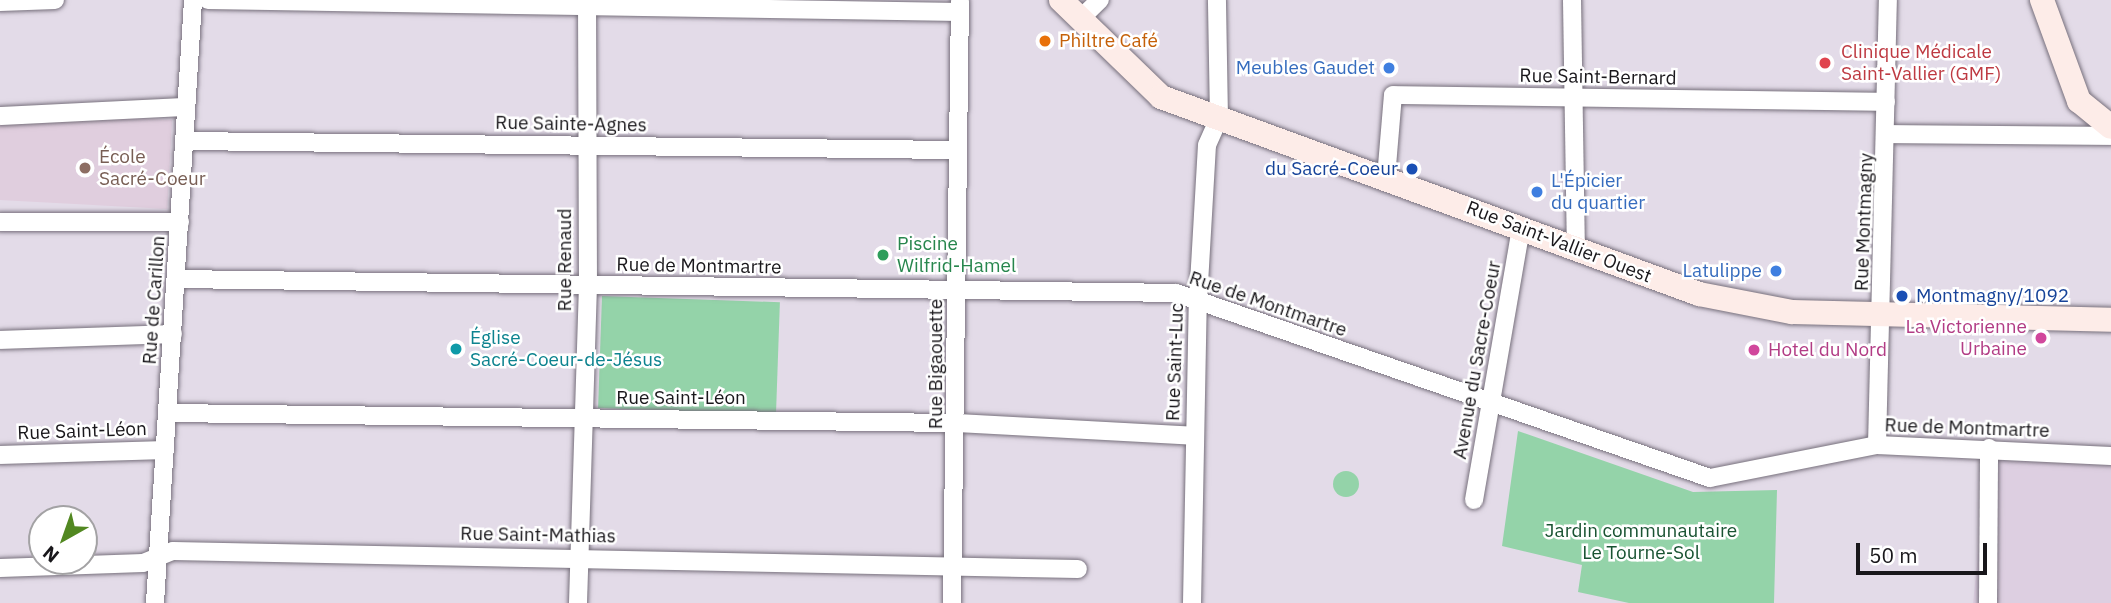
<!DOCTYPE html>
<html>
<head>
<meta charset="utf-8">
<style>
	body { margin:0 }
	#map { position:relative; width:2111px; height:603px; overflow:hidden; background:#e3dbe8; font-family:"IBM Plex Sans",sans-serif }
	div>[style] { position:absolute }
	.industrial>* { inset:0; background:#ddcfe1 }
	.education>* { inset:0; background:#e0cede; transform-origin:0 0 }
	.green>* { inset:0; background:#94d3a9; transform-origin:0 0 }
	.round { border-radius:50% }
	.roads { filter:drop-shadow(0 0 2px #77707c) drop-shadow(0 0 2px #77707c) }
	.street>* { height:18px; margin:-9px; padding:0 9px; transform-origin:9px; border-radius:9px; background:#fff }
	.secondary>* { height:24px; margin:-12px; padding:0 12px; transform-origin:12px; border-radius:12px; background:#fdece8 }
	.dots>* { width:19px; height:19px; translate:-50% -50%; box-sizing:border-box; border:4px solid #fff; border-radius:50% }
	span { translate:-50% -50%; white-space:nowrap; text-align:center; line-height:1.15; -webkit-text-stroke:5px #fff; paint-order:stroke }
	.food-label { font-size:19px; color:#c56008 }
	.left { translate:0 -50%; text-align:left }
	.health-label { font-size:19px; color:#be3a42 }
	.shop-label { font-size:19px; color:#366cbe }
	.right { translate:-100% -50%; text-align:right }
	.street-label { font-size:19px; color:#19171b }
	.education-label { font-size:19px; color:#785e54 }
	.transit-label { font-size:19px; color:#164399 }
	.leisure-label { font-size:19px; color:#27864d }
	.hotel-label { font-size:19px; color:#b23c85 }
	.culture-label { font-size:19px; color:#0d838f }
	.park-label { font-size:19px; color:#195332 }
	.north { position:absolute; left:28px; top:505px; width:70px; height:70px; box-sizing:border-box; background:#fff; border:2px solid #a3a2a4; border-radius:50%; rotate:220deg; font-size:19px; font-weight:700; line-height:28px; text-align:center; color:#19171b }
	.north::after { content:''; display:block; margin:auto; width:24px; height:32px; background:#528821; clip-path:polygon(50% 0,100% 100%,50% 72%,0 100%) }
	.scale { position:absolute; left:1856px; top:543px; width:131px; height:32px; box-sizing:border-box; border:4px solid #19171b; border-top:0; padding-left:9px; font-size:21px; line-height:24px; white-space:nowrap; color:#19171b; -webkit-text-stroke:5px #fff; paint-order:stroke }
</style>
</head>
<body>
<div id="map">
	<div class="industrial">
		<div style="clip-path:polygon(1989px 448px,2111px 456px,2111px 603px,1973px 603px)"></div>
	</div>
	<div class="education">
		<div style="left:172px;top:120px;width:89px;height:172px;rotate:93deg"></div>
	</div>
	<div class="green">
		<div style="left:602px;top:296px;width:178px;height:112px;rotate:2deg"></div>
		<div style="clip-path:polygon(1518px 431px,1693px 492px,1777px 490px,1774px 603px,1629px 603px,1578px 592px,1582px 565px,1502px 546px)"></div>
		<div class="round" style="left:1333px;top:471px;width:26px;height:26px"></div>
	</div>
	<div class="roads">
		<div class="street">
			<div style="left:208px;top:0;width:752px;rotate:0.91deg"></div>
			<div style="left:1572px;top:0;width:251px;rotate:89.1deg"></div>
			<div style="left:0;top:2px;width:55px;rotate:-2.1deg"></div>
			<div style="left:1079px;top:20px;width:29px;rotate:-44deg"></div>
			<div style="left:0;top:116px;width:185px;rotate:-2.8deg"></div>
			<div style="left:1887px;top:134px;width:224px;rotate:0.5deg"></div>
			<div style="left:185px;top:141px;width:772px;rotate:0.67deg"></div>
			<div style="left:1386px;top:178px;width:83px;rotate:-85.2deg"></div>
			<div style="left:1393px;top:95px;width:493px;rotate:0.8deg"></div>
			<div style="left:0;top:222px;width:180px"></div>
			<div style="left:176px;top:279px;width:1000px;rotate:0.8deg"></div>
			<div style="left:1176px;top:293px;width:565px;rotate:19.11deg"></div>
			<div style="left:1710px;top:478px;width:170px;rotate:-11.2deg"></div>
			<div style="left:1877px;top:445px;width:234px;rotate:2.7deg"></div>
			<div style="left:0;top:340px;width:173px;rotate:-2deg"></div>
			<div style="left:168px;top:413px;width:789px;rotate:0.73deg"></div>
			<div style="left:957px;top:423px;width:237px;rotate:3.1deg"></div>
			<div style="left:1877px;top:445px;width:445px;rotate:-88.6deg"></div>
			<div style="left:0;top:455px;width:165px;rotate:-1.7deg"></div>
			<div style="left:1474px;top:500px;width:276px;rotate:-80.2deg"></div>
			<div style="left:0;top:568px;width:143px;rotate:-2deg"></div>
			<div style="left:143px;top:563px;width:32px;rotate:-22deg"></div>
			<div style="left:173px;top:551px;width:905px;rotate:1.14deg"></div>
			<div style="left:155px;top:603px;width:604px;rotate:-86.39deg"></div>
			<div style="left:578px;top:603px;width:317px;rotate:-88.2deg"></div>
			<div style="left:588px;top:286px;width:286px;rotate:-90.2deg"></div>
			<div style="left:952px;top:603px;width:602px;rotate:-89.24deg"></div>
			<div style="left:1192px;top:603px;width:302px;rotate:-88.9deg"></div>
			<div style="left:1198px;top:301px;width:156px;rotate:-86.7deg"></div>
			<div style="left:1207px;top:145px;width:30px;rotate:-66deg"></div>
			<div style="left:1219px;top:118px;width:118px;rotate:-91deg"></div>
			<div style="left:1988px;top:603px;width:155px;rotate:-89.6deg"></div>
		</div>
		<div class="secondary">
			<div style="left:1061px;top:0;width:139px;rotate:44.1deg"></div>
			<div style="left:1161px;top:97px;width:573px;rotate:20.11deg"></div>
			<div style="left:1699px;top:294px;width:95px;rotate:11deg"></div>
			<div style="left:1792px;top:312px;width:319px;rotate:1.4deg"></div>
			<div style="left:2042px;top:0;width:108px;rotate:69.9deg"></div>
			<div style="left:2079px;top:101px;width:41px;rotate:39.1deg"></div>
		</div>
	</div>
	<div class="dots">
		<div style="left:1045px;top:41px;background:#e8710a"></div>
		<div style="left:1825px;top:63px;background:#e0444e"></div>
		<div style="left:1389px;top:68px;background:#3f7fe0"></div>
		<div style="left:85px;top:168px;background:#8d6e63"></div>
		<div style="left:1412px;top:169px;background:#1a4fb4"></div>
		<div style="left:1537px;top:192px;background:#3f7fe0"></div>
		<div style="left:883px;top:255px;background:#2e9e5b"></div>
		<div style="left:1776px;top:271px;background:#3f7fe0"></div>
		<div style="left:1902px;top:296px;background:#1a4fb4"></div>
		<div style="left:2041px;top:338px;background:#d1479c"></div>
		<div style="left:456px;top:349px;background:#0f9aa8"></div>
		<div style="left:1754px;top:350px;background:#d1479c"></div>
	</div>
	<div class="food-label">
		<span class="left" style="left:1059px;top:41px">Philtre Café</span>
	</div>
	<div class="health-label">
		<span class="left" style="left:1841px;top:63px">Clinique Médicale<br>Saint-Vallier (GMF)</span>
	</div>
	<div class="shop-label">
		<span class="right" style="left:1375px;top:68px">Meubles Gaudet</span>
		<span class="left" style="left:1551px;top:192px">L'Épicier<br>du quartier</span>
		<span class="right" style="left:1762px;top:271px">Latulippe</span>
	</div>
	<div class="street-label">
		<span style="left:1598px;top:77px;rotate:1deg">Rue Saint-Bernard</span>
		<span style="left:571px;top:124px;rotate:1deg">Rue Sainte-Agnes</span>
		<span style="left:1864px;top:222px;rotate:-88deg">Rue Montmagny</span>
		<span style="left:1559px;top:242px;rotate:21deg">Rue Saint-Vallier Ouest</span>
		<span style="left:565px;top:260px;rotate:-90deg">Rue Renaud</span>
		<span style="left:699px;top:266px;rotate:1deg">Rue de Montmartre</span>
		<span style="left:154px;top:300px;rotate:-86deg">Rue de Carillon</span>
		<span style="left:1268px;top:304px;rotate:19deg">Rue de Montmartre</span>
		<span style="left:1477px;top:360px;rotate:-80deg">Avenue du Sacre-Coeur</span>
		<span style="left:1175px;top:362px;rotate:-88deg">Rue Saint-Luc</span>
		<span style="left:936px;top:364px;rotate:-90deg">Rue Bigaouette</span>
		<span style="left:681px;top:398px">Rue Saint-Léon</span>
		<span style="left:1967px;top:428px;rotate:2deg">Rue de Montmartre</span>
		<span style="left:82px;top:431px;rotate:-2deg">Rue Saint-Léon</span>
		<span style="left:538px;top:535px;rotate:1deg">Rue Saint-Mathias</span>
	</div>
	<div class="education-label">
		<span class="left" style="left:99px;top:168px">École<br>Sacré-Coeur</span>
	</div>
	<div class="transit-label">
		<span class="right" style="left:1398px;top:169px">du Sacré-Coeur</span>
		<span class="left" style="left:1916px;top:296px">Montmagny/1092</span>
	</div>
	<div class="leisure-label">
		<span class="left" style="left:897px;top:255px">Piscine<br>Wilfrid-Hamel</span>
	</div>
	<div class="hotel-label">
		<span class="right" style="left:2027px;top:338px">La Victorienne<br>Urbaine</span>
		<span class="left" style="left:1768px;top:350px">Hotel du Nord</span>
	</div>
	<div class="culture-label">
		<span class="left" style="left:470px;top:349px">Église<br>Sacré-Coeur-de-Jésus</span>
	</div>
	<div class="park-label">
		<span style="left:1641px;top:542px">Jardin communautaire<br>Le Tourne-Sol</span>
	</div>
	<div class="north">N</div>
	<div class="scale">50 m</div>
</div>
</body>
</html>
